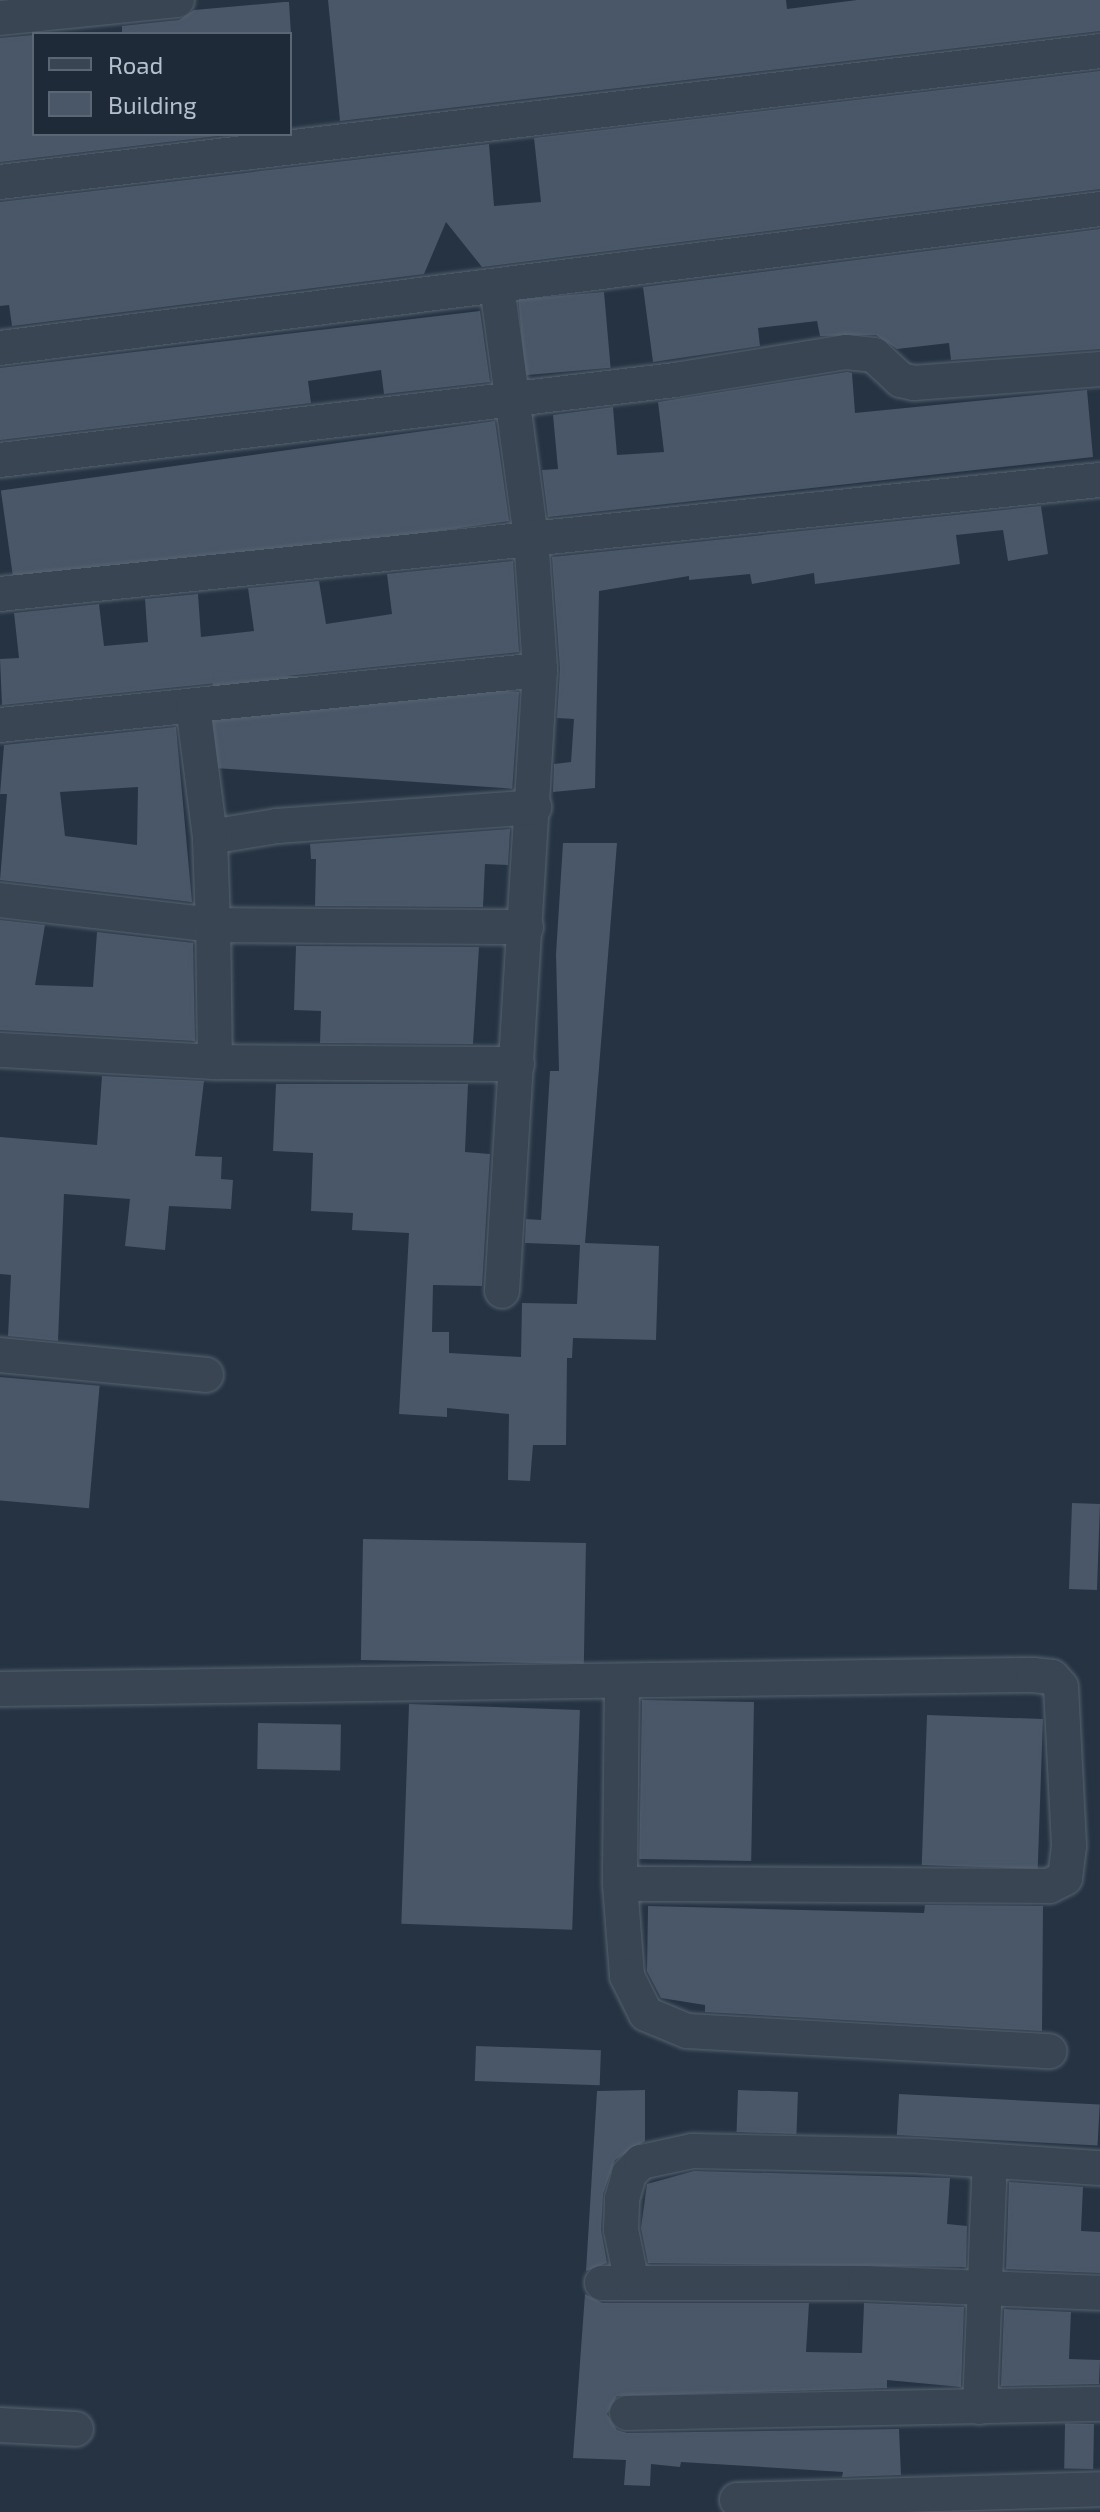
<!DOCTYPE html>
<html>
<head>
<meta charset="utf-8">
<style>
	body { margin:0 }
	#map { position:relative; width:1100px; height:2512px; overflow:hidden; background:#253343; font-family:"Exo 2",sans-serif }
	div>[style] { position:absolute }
	.building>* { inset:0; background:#495769; transform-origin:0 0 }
	.roads { filter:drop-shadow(0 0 2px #57636f) drop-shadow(0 0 2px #57636f) }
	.minor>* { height:34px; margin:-17px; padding:0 17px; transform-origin:17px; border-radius:17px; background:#394552 }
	span { translate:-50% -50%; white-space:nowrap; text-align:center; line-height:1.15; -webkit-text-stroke:8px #1e2a38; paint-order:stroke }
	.legend { position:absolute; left:32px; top:32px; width:260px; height:104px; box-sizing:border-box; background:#1e2a38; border:2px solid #5b6673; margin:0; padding:10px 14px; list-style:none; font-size:24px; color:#b6c0cc }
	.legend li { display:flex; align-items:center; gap:16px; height:40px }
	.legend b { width:40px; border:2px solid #5b6673 }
</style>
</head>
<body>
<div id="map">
	<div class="building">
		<div style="clip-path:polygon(328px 0,786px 0,787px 9px,857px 0,1100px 0,1100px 31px,340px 121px)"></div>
		<div style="clip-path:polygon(284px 2px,289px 2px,291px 34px,122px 34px,122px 26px,179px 20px,194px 10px)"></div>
		<div style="clip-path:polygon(34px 35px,34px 134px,234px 134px,0 162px,0 38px)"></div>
		<div style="clip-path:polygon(1100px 71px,1100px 189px,482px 267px,446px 222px,424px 274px,12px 326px,9px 305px,0 306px,0 202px,489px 144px,494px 206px,541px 202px,534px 138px)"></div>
		<div style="clip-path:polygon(1100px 229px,1100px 349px,951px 360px,949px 343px,897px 349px,876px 335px,820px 336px,817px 321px,758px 328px,760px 346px,653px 362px,643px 287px)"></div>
		<div style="left:604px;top:292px;width:76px;height:86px;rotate:85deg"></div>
		<div style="clip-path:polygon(480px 311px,490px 382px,384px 394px,381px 370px,308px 381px,311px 403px,0 440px,0 368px)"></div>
		<div style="clip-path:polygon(847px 372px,852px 373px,855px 413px,1087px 390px,1093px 457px,548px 517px,542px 470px,558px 469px,553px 415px,613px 407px,617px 455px,664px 452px,658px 402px)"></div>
		<div style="left:495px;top:421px;width:101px;height:499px;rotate:82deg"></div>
		<div style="clip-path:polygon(1041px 506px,1048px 554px,1008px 561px,1003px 530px,956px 535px,960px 564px,933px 568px,815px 584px,814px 573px,752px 584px,750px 574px,689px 580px,689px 576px,599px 591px,595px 788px,553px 792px,554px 764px,571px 762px,574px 719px,557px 718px,560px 669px,552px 557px)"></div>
		<div style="clip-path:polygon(513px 561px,519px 652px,2px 705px,0 659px,19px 658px,14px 613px,99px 604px,104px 646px,148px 642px,145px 599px,198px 594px,201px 637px,254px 631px,248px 588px,319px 581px,326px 624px,392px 614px,387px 574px)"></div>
		<div style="left:519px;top:692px;width:97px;height:306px;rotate:94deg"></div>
		<div style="clip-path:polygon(evenodd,176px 727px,192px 902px,0 880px,7px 794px,0 794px,4px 745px,176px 727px,138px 787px,137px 845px,65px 836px,60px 792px,138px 787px)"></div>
		<div style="clip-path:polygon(510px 829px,508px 865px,485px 864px,483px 907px,315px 906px,316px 859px,311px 859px,310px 844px)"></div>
		<div style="clip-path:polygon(563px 843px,617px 843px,585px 1243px,659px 1246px,656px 1340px,573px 1338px,572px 1358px,567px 1358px,566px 1445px,533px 1445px,530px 1481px,508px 1480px,509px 1414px,447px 1408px,447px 1417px,399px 1414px,409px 1233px,352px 1230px,353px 1213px,311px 1211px,313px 1153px,273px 1151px,276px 1084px,468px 1084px,465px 1152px,490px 1154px,482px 1286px,433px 1285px,432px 1332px,449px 1332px,449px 1353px,521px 1357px,522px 1303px,577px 1304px,580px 1245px,525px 1243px,526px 1219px,541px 1220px,550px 1071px,559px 1071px,556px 954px)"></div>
		<div style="clip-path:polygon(0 920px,45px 925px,35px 985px,93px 987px,97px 932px,193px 943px,195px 1041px,0 1030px)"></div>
		<div style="clip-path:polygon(296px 946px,479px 947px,473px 1044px,320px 1043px,321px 1011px,294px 1010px)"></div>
		<div style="clip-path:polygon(102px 1076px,204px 1081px,195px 1156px,222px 1157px,221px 1179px,233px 1180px,231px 1209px,169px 1206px,165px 1250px,125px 1246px,130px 1199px,64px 1194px,58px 1341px,8px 1336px,11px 1275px,0 1274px,0 1137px,97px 1145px)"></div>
		<div style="left:0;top:1377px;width:100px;height:123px;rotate:5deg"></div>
		<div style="left:1072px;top:1503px;width:28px;height:86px;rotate:2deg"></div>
		<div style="left:363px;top:1539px;width:223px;height:121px;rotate:1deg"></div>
		<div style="left:642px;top:1700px;width:112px;height:159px;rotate:1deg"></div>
		<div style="left:409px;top:1704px;width:171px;height:220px;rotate:2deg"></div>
		<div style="left:927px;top:1715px;width:116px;height:150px;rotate:2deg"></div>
		<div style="left:258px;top:1723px;width:83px;height:46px;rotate:1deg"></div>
		<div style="clip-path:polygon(925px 1905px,1043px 1906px,1042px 2031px,705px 2012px,705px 2005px,661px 1998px,647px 1971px,648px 1906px,924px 1913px)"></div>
		<div style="left:476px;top:2046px;width:125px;height:35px;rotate:2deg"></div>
		<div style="clip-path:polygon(645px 2090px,645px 2141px,615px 2160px,603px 2194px,601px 2230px,607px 2263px,586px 2271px,597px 2091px)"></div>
		<div style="left:738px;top:2090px;width:60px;height:42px;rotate:2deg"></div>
		<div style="left:899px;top:2094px;width:201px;height:41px;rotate:3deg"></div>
		<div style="clip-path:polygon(694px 2171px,950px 2178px,947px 2224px,967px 2226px,966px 2267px,648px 2263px,641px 2228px,647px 2184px)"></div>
		<div style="clip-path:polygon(1009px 2182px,1083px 2187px,1081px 2231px,1100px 2232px,1100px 2273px,1006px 2269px)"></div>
		<div style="clip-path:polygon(585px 2294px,602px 2303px,809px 2303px,806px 2352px,862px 2353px,864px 2303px,964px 2307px,961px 2387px,887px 2380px,887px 2388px,617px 2396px,607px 2414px,617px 2430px,627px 2433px,899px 2429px,901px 2475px,842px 2477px,843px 2472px,681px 2462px,680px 2467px,651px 2464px,650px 2486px,624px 2485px,626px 2460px,573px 2458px)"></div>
		<div style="clip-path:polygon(1004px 2309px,1071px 2312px,1069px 2359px,1100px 2360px,1099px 2384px,1001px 2386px)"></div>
		<div style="left:1094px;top:2424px;width:45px;height:29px;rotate:91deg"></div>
	</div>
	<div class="roads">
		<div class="minor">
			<div style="left:0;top:18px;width:178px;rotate:-5.8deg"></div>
			<div style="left:0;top:182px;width:1108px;rotate:-6.79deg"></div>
			<div style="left:497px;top:286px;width:253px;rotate:82.3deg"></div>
			<div style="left:531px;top:537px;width:133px;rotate:86.1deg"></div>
			<div style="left:540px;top:670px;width:622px;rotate:93.5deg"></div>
			<div style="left:0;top:348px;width:1109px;rotate:-7.2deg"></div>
			<div style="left:0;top:460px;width:680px;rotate:-6.76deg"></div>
			<div style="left:675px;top:380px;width:173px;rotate:-9.3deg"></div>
			<div style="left:846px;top:352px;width:28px;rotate:6deg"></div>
			<div style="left:874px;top:355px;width:37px;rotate:43deg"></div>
			<div style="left:901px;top:380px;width:13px;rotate:13deg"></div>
			<div style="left:914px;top:383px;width:187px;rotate:-4.3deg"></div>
			<div style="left:0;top:594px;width:1106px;rotate:-5.92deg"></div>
			<div style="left:0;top:725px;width:543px;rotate:-5.82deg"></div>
			<div style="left:210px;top:837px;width:68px;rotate:-9.3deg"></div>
			<div style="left:277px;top:826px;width:258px;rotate:-4.2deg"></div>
			<div style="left:0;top:900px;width:214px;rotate:6.7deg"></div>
			<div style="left:213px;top:925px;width:88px;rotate:-92deg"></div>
			<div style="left:210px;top:837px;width:132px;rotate:-97.4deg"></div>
			<div style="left:0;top:1050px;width:215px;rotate:3.2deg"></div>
			<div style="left:215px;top:1062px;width:137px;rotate:-90.8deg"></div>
			<div style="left:213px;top:925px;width:313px;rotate:0.4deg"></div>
			<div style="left:215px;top:1062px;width:302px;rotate:0.4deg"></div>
			<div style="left:0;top:1355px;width:207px;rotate:5.5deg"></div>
			<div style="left:622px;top:1682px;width:202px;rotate:90.6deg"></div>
			<div style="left:620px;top:1884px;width:92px;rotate:85.6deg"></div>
			<div style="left:627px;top:1976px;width:42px;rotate:63.4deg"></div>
			<div style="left:646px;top:2014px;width:44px;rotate:22.5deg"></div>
			<div style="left:687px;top:2031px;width:363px;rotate:3.2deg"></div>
			<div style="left:0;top:1689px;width:1033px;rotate:-0.78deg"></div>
			<div style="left:1033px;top:1675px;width:19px;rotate:6deg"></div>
			<div style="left:1052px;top:1677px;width:13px;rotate:48deg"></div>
			<div style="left:1061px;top:1687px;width:159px;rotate:87.1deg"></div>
			<div style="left:1069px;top:1846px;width:32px;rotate:97deg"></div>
			<div style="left:1065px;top:1878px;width:18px;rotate:153deg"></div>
			<div style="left:1049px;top:1886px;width:429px;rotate:-179.7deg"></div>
			<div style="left:602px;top:2283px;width:263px"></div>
			<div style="left:865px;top:2283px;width:235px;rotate:2.4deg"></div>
			<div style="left:632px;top:2283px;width:54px;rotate:-101.7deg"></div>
			<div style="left:621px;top:2230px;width:31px;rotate:-88deg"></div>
			<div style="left:622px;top:2199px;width:26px;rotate:-74deg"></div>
			<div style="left:629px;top:2174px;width:17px;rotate:-45deg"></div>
			<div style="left:641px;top:2162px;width:52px;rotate:-12.2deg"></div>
			<div style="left:692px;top:2151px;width:230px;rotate:1.2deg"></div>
			<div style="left:922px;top:2156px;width:178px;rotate:3.9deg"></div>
			<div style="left:980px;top:2407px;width:246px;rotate:-87.7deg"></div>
			<div style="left:627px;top:2413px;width:473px;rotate:-1.1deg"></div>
			<div style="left:0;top:2425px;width:76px;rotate:3deg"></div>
			<div style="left:737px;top:2500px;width:363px;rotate:-1.7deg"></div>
		</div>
	</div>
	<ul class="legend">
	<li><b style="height:10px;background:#394552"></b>Road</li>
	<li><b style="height:22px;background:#495769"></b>Building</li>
	</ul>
</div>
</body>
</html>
